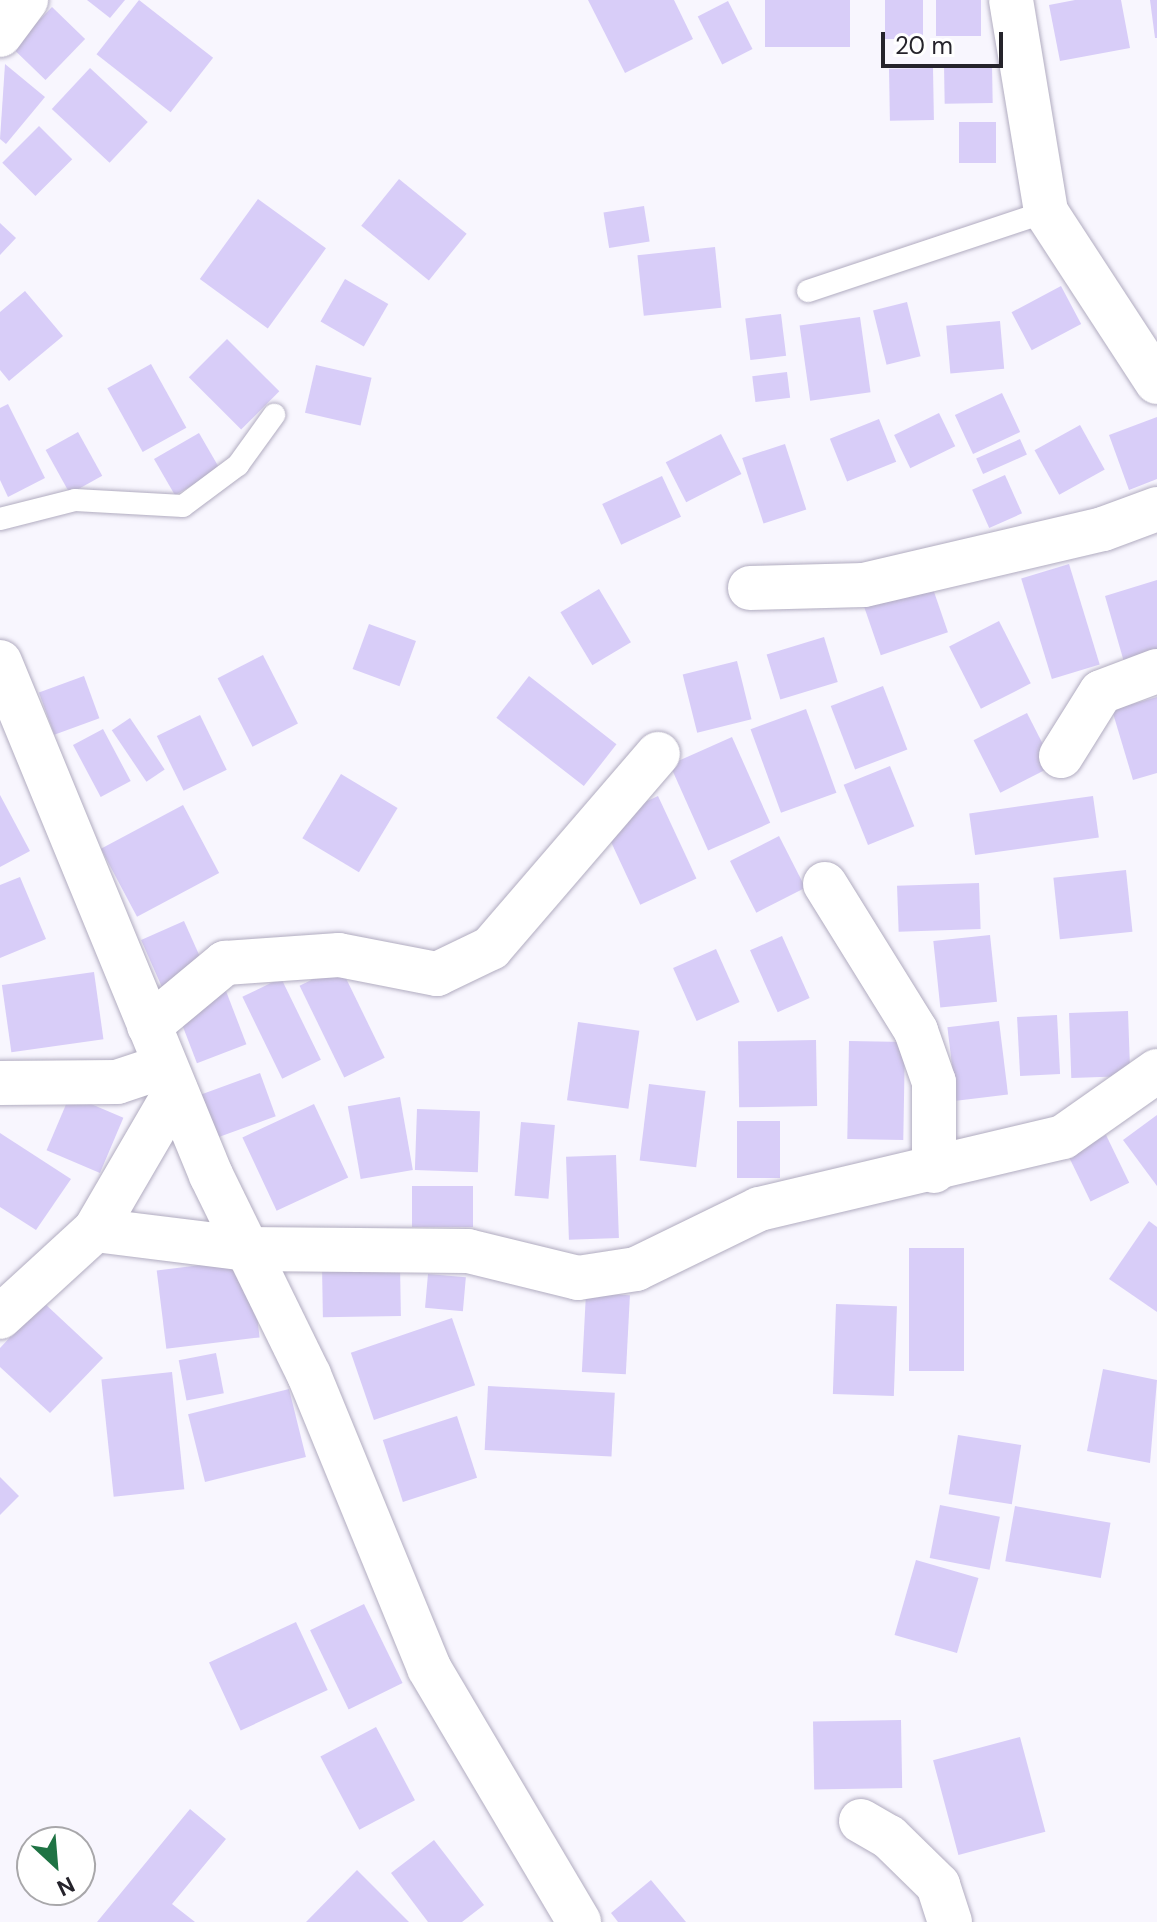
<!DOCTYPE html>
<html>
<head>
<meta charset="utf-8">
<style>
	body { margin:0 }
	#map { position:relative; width:1157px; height:1922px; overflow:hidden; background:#f8f6fe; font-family:"DM Sans",sans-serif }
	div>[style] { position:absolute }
	.building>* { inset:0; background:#d8cdf8; transform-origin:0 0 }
	.roads { filter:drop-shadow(0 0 2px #b1acc0) drop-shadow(0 0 2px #b1acc0) }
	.lane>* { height:22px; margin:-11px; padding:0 11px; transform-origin:11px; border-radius:11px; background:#fff }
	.street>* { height:44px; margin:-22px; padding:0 22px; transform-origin:22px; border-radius:22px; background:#fff }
	.secondary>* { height:44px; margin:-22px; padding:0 22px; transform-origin:22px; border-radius:22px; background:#fff }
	span { translate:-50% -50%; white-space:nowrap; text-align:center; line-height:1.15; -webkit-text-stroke:6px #fff; paint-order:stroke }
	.north { position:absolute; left:16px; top:1826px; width:80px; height:80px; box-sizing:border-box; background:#fff; border:2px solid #a8a7aa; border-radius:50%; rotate:154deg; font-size:22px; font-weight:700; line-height:32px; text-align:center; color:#25232b }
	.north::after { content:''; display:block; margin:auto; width:28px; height:36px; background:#1f7344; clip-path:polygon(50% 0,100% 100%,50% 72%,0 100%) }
	.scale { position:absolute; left:881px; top:32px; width:122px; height:36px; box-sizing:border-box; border:4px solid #25232b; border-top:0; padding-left:10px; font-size:24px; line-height:28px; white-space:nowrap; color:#25232b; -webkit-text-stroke:6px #fff; paint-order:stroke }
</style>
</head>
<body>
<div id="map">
	<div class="building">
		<div style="clip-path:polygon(87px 0,125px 0,110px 18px)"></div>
		<div style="left:139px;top:0;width:94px;height:69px;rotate:38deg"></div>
		<div style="clip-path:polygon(588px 0,674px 0,693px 39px,625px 73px)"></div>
		<div style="left:765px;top:0;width:85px;height:47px"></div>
		<div style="left:885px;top:0;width:38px;height:39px"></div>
		<div style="left:936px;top:0;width:45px;height:36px"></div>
		<div style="clip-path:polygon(1075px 0,1121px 0,1130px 48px,1060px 61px,1049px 5px)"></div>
		<div style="clip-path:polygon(1150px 0,1157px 0,1157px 38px,1155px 38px)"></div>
		<div style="left:728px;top:1px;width:54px;height:34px;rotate:63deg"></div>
		<div style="left:52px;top:7px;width:46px;height:57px;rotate:44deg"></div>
		<div style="clip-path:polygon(5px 64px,45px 97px,6px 144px,0 139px)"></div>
		<div style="left:992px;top:64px;width:39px;height:48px;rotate:89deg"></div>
		<div style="left:90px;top:68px;width:79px;height:56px;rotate:43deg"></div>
		<div style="left:933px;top:68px;width:52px;height:44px;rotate:89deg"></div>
		<div style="left:959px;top:122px;width:37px;height:41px"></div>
		<div style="left:39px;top:126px;width:47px;height:52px;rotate:45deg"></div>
		<div style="left:399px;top:179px;width:87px;height:60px;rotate:39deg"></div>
		<div style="left:258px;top:199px;width:84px;height:99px;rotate:36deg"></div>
		<div style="left:644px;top:206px;width:36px;height:41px;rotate:81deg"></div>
		<div style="clip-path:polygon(0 223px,16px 238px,0 255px)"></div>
		<div style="left:715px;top:247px;width:61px;height:78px;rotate:84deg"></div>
		<div style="left:345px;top:279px;width:50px;height:49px;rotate:30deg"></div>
		<div style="left:1061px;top:286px;width:43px;height:56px;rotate:62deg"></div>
		<div style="clip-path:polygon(25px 291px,63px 336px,9px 381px,0 370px,0 312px)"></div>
		<div style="left:907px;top:302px;width:56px;height:35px;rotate:76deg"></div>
		<div style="left:781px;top:314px;width:42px;height:36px;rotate:83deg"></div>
		<div style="left:860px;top:317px;width:76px;height:61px;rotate:82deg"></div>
		<div style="left:1000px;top:321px;width:48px;height:54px;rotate:85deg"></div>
		<div style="left:227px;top:339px;width:74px;height:54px;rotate:45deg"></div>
		<div style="left:151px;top:364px;width:73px;height:50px;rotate:61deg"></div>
		<div style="left:316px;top:365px;width:57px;height:49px;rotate:13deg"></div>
		<div style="left:787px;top:372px;width:26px;height:35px;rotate:83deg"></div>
		<div style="left:1002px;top:393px;width:43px;height:52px;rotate:65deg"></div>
		<div style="clip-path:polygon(8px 404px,45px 478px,8px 497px,0 480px,0 408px)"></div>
		<div style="left:939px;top:413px;width:37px;height:50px;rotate:64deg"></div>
		<div style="clip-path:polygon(1157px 417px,1157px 479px,1129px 490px,1109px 435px)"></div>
		<div style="left:879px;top:419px;width:46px;height:53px;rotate:68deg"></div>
		<div style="left:1080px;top:425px;width:51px;height:52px;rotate:61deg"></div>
		<div style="left:78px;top:432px;width:50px;height:37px;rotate:61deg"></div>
		<div style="left:199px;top:433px;width:42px;height:52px;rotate:60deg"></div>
		<div style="left:721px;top:434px;width:45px;height:62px;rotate:63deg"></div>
		<div style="left:1020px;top:439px;width:17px;height:48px;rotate:66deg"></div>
		<div style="left:785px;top:444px;width:69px;height:45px;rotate:72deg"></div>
		<div style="left:1005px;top:475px;width:42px;height:36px;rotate:66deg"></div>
		<div style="left:662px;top:476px;width:45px;height:66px;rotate:65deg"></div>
		<div style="left:1069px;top:564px;width:105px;height:50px;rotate:73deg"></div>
		<div style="clip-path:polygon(1157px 580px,1157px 651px,1124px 662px,1105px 596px)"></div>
		<div style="left:931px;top:583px;width:52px;height:71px;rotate:71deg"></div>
		<div style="left:599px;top:589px;width:62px;height:45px;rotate:59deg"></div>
		<div style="left:999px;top:621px;width:70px;height:56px;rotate:63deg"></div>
		<div style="left:369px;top:624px;width:50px;height:48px;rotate:20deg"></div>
		<div style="left:824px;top:637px;width:47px;height:60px;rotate:73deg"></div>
		<div style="left:263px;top:655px;width:77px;height:51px;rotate:63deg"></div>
		<div style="left:737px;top:661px;width:60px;height:56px;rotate:76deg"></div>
		<div style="left:84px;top:676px;width:45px;height:48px;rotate:70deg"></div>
		<div style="left:529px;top:676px;width:111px;height:53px;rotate:38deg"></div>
		<div style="left:883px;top:686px;width:68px;height:56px;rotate:69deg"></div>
		<div style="clip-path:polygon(1157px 697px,1157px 773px,1133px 780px,1112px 710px)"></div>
		<div style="left:806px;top:709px;width:89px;height:59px;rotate:70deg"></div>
		<div style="left:1027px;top:713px;width:59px;height:60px;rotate:63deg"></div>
		<div style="left:200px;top:715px;width:61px;height:48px;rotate:64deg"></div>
		<div style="left:130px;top:718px;width:62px;height:22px;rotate:56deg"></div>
		<div style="left:103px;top:729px;width:59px;height:34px;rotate:62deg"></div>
		<div style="left:732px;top:737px;width:94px;height:68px;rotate:66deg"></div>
		<div style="left:890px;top:766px;width:65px;height:50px;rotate:68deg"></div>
		<div style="left:341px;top:774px;width:66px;height:75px;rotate:31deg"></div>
		<div style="clip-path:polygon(0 795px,30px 851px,0 867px)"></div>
		<div style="left:658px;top:796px;width:91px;height:62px;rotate:65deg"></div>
		<div style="left:1093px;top:796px;width:42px;height:125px;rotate:82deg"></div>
		<div style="left:183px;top:805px;width:77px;height:93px;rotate:62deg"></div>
		<div style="left:779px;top:836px;width:58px;height:55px;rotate:63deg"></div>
		<div style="left:1126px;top:870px;width:62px;height:73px;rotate:84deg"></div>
		<div style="clip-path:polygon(20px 877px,46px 939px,0 958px,0 885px)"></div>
		<div style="left:979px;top:883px;width:46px;height:82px;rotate:88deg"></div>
		<div style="left:184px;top:921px;width:51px;height:47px;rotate:66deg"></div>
		<div style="left:990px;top:935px;width:67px;height:57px;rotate:84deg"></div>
		<div style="left:782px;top:936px;width:68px;height:35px;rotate:66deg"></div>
		<div style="left:716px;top:949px;width:58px;height:47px;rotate:66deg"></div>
		<div style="left:340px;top:966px;width:102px;height:45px;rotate:64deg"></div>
		<div style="left:94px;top:972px;width:68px;height:93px;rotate:82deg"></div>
		<div style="left:281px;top:978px;width:91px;height:43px;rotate:64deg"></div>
		<div style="left:226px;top:991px;width:57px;height:53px;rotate:69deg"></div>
		<div style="left:1128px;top:1011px;width:65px;height:59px;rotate:88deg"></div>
		<div style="left:1057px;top:1015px;width:59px;height:40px;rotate:87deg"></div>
		<div style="left:999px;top:1021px;width:74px;height:52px;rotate:83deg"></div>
		<div style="left:578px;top:1022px;width:62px;height:79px;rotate:8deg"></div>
		<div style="left:816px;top:1040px;width:66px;height:78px;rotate:89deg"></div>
		<div style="left:849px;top:1041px;width:56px;height:98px;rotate:1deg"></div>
		<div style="left:260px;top:1073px;width:46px;height:62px;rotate:70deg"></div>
		<div style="left:649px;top:1084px;width:57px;height:77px;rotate:7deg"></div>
		<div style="left:70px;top:1095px;width:58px;height:60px;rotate:23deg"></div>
		<div style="left:400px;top:1097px;width:74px;height:53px;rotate:80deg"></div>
		<div style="left:314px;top:1104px;width:81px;height:79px;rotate:65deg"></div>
		<div style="left:417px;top:1109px;width:63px;height:61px;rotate:2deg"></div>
		<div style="clip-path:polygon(1157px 1115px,1157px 1186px,1123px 1140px)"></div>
		<div style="left:737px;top:1121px;width:43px;height:57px"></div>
		<div style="left:521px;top:1122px;width:34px;height:74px;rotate:5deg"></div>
		<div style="clip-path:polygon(0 1133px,71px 1179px,36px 1230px,0 1207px)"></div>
		<div style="left:1106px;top:1135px;width:53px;height:43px;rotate:64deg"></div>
		<div style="left:616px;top:1155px;width:83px;height:50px;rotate:88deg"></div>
		<div style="left:473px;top:1186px;width:41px;height:61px;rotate:90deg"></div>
		<div style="clip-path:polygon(1149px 1221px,1157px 1227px,1157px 1312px,1109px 1279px)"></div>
		<div style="left:909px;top:1248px;width:55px;height:123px"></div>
		<div style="left:250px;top:1259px;width:79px;height:94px;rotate:83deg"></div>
		<div style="left:400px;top:1265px;width:51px;height:78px;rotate:89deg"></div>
		<div style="left:428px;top:1274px;width:38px;height:34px;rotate:5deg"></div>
		<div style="left:586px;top:1293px;width:44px;height:79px;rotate:3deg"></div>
		<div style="clip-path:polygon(43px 1302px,103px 1358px,50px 1413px,0 1367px,0 1348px)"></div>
		<div style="left:836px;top:1304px;width:61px;height:90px;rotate:2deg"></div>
		<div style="left:452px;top:1318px;width:71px;height:107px;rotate:71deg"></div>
		<div style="left:216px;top:1353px;width:41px;height:38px;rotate:79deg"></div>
		<div style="clip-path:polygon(1103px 1369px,1157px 1380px,1150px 1463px,1087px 1451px)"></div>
		<div style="left:172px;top:1372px;width:118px;height:71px;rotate:84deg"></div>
		<div style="left:488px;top:1386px;width:127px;height:64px;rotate:3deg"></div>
		<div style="left:289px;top:1389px;width:70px;height:104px;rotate:76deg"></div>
		<div style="left:457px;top:1416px;width:65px;height:78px;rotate:72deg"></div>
		<div style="left:958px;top:1435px;width:64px;height:60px;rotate:9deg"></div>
		<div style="clip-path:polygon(0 1477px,19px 1496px,0 1515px)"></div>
		<div style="left:940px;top:1505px;width:61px;height:54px;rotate:11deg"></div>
		<div style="left:1015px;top:1506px;width:97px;height:56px;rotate:10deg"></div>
		<div style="left:916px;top:1560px;width:65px;height:78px;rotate:16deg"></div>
		<div style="left:364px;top:1604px;width:88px;height:60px;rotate:64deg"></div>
		<div style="left:296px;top:1622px;width:75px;height:96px;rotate:65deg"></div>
		<div style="left:901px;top:1720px;width:68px;height:88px;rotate:89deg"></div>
		<div style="left:376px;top:1727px;width:83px;height:63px;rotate:62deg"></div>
		<div style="left:1020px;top:1737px;width:98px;height:90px;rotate:75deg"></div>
		<div style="clip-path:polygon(190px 1809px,226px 1839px,172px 1904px,195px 1922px,97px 1922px)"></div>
		<div style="clip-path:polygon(434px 1840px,484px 1905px,462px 1922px,428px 1922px,391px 1873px)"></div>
		<div style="clip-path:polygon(357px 1870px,409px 1922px,306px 1922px)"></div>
		<div style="clip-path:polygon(651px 1880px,686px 1922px,618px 1922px,611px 1913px)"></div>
	</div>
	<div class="roads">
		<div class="lane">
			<div style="left:808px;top:291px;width:251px;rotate:-18.4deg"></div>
			<div style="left:0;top:519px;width:77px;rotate:-14.2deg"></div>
			<div style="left:75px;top:500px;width:108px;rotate:3.2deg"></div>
			<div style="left:183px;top:506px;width:69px;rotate:-36.7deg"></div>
			<div style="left:238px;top:465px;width:62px;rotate:-54.2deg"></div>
		</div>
		<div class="street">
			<div style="left:1011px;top:0;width:215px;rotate:80.6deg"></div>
			<div style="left:1046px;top:212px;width:203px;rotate:56.9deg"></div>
			<div style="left:0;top:35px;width:44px;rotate:-53.4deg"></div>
			<div style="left:750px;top:588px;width:114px;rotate:-1.5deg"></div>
			<div style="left:864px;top:585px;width:245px;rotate:-13.2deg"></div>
			<div style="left:1103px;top:529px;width:58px;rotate:-20.3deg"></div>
			<div style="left:1061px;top:756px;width:75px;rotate:-58deg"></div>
			<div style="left:1101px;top:692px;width:60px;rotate:-20.6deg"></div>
			<div style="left:825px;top:884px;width:173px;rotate:58.2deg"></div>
			<div style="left:916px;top:1031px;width:54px;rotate:70.6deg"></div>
			<div style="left:934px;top:1082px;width:89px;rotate:90deg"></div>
			<div style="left:149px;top:1026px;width:99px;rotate:-39.7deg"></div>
			<div style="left:225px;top:963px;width:114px;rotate:-4deg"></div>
			<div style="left:339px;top:955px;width:100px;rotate:11deg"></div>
			<div style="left:437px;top:974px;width:60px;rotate:-25.7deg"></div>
			<div style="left:491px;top:948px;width:256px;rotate:-49.3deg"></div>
			<div style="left:0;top:1083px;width:117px;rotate:-0.5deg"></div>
			<div style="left:117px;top:1082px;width:51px;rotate:-18.4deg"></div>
			<div style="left:95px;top:1230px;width:153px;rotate:7.1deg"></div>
			<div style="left:247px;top:1249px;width:221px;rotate:0.5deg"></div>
			<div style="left:468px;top:1251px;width:113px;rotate:13.8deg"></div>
			<div style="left:578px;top:1278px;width:59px;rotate:-8.8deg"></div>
			<div style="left:636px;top:1269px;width:137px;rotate:-26deg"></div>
			<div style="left:759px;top:1209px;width:312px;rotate:-13.3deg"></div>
			<div style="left:1063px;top:1137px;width:115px;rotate:-35.1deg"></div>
			<div style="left:0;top:1317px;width:129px;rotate:-42.5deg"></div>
			<div style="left:95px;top:1230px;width:161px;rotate:-59.8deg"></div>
			<div style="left:861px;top:1821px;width:32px;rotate:30deg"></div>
			<div style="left:889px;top:1837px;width:69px;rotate:44.4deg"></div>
			<div style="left:938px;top:1885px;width:39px;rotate:72deg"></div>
		</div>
		<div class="secondary">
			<div style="left:0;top:662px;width:555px;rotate:67.64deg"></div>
			<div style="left:211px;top:1175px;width:223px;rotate:63.9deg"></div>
			<div style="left:309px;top:1375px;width:317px;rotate:67.7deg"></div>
			<div style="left:429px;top:1668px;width:295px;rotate:59.4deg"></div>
		</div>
	</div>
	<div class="north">N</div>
	<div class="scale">20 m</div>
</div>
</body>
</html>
